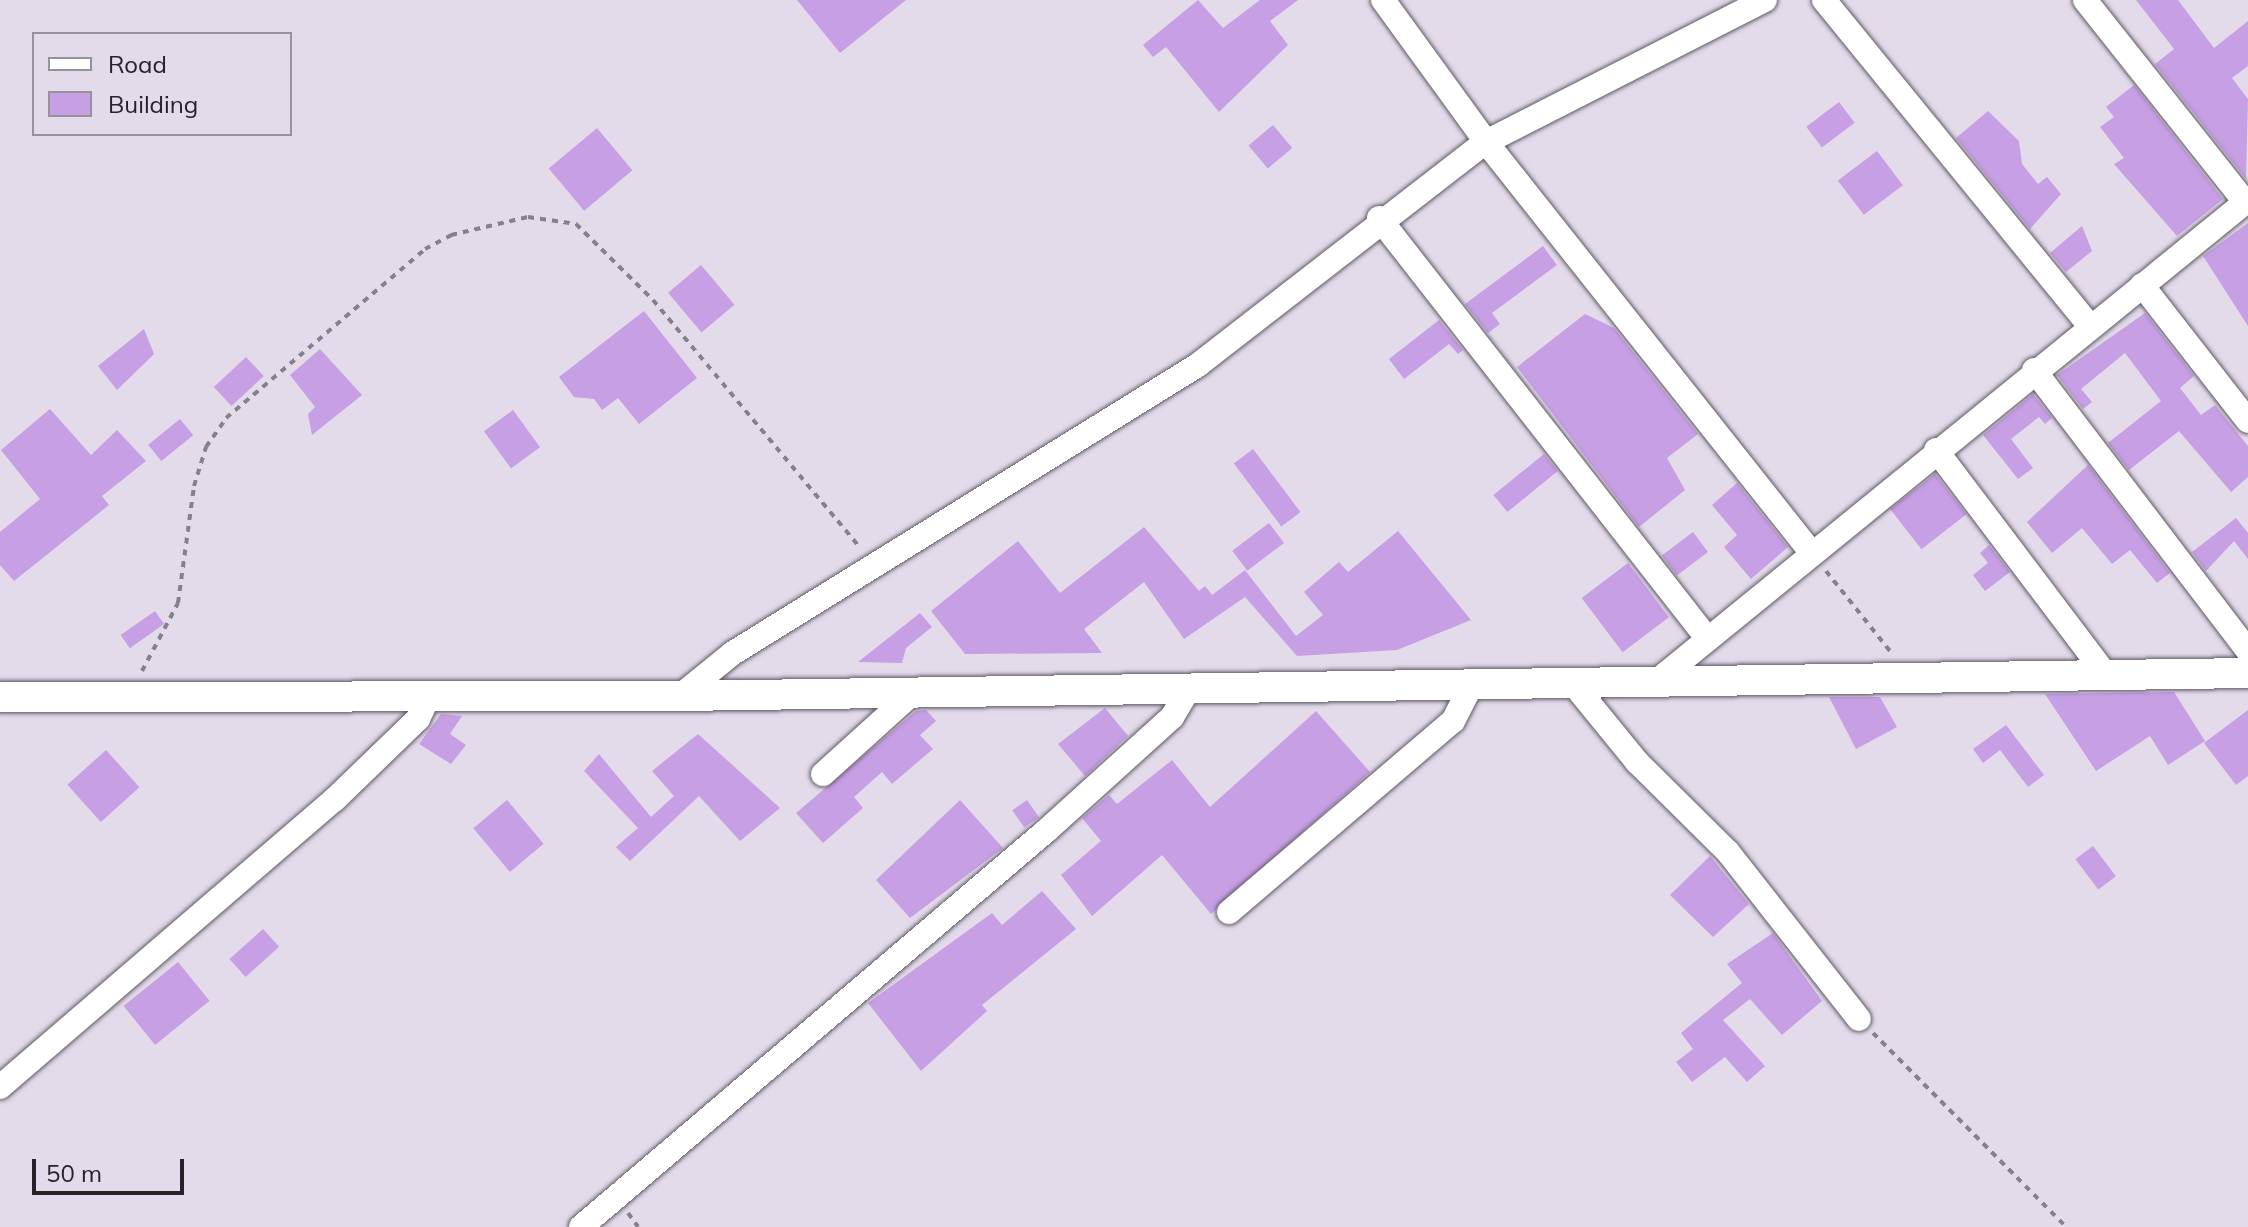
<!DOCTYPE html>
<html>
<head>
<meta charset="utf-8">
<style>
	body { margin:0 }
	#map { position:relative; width:2248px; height:1227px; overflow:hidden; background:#e3dbea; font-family:Mulish,sans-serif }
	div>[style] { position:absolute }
	.building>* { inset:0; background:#c79fe5; transform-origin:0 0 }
	.path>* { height:4px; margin-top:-2px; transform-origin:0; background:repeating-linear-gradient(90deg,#86808b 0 6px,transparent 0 12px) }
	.roads { filter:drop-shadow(0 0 2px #5f5865) drop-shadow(0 0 2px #5f5865) }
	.minor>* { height:24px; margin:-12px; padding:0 12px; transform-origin:12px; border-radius:12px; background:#fff }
	.tertiary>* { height:30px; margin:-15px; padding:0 15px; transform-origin:15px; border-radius:15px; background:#fff }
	span { translate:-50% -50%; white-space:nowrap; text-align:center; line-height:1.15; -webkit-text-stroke:8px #e3dbea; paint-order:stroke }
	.legend { position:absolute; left:32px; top:32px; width:260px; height:104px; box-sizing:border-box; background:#e3dbea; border:2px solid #97919c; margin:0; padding:10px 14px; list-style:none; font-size:24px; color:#262228 }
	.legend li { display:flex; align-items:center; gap:16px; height:40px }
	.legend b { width:40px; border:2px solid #97919c }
	.scale { position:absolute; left:32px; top:1159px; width:152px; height:36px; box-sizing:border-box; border:4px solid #262228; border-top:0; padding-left:10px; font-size:24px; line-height:28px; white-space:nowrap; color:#262228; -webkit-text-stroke:6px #e3dbea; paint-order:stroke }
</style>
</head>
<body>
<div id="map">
	<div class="building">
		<div style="clip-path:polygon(797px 0,906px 0,840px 53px)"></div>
		<div style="clip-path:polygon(1198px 0,1223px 28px,1260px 0,1298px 0,1270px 21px,1288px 45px,1219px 112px,1166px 47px,1153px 57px,1143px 45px)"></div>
		<div style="clip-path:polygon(2136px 0,2178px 0,2214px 48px,2248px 21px,2248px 66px,2232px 78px,2248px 99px,2246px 179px,2155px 64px,2174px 49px)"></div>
		<div style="clip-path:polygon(2134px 85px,2223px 199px,2177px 236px,2114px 164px,2124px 158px,2100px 127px,2114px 117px,2106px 107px)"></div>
		<div style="left:1839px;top:102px;width:26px;height:41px;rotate:53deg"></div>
		<div style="clip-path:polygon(1988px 111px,2019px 141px,2022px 164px,2038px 184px,2047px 177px,2061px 194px,2030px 229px,1956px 138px)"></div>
		<div style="left:1273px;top:125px;width:30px;height:32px;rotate:50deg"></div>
		<div style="left:597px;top:128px;width:55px;height:63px;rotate:50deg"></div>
		<div style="left:1877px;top:151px;width:43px;height:49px;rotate:53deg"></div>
		<div style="clip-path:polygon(2248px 223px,2248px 326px,2203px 256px)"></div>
		<div style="clip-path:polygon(2082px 226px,2092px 251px,2066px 272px,2050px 253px)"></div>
		<div style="clip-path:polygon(1543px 246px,1557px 265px,1492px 313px,1500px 324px,1488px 333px,1465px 304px)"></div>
		<div style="left:701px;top:265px;width:52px;height:43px;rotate:50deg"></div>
		<div style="clip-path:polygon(644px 311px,697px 378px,639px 424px,618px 398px,602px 410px,594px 399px,574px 397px,559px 377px)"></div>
		<div style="clip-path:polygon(2145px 313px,2194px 376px,2180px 388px,2201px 415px,2215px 405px,2248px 446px,2248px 477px,2231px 492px,2179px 431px,2129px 470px,2108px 443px,2161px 401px,2125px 353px,2081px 389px,2092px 402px,2083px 409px,2057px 375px)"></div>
		<div style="clip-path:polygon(1585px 314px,1614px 328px,1698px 434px,1667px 458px,1685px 490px,1639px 527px,1517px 367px)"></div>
		<div style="clip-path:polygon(1439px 320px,1463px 350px,1458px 354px,1449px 344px,1404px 379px,1389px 359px)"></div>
		<div style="clip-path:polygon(144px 329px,154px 354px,117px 390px,98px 366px)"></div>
		<div style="clip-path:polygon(320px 349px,362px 395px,312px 435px,308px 414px,315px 407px,290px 375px)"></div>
		<div style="left:246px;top:357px;width:26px;height:44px;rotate:47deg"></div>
		<div style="clip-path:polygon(2033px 394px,2052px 418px,2045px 424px,2039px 417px,2011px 439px,2033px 468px,2018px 479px,1983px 435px)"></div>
		<div style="clip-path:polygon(50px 409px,91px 455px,117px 430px,146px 461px,102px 496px,109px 505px,14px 581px,0 565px,0 532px,40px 499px,1px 450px)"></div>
		<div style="left:513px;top:410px;width:46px;height:36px;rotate:54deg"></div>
		<div style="left:180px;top:419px;width:21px;height:41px;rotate:51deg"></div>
		<div style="left:1253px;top:449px;width:79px;height:24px;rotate:53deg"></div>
		<div style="left:1544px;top:454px;width:22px;height:65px;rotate:51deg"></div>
		<div style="clip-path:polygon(2088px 465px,2170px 573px,2157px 583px,2130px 550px,2112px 564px,2082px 528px,2052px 553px,2027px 522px)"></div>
		<div style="left:1935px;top:474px;width:51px;height:57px;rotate:52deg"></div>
		<div style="clip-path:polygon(1737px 483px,1788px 547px,1751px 579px,1724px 547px,1737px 535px,1712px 505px)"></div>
		<div style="clip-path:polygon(2236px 518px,2248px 533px,2248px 559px,2234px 541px,2206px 571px,2192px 552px)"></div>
		<div style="left:1269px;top:523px;width:25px;height:46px;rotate:53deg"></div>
		<div style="clip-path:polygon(1144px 527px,1199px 591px,1205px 586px,1212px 595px,1245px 570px,1296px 636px,1323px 615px,1304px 592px,1339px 562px,1348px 572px,1398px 531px,1471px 620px,1397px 650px,1297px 656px,1245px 597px,1184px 639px,1144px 582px,1084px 629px,1102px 653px,965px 654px,931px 611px,1018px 541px,1060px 593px)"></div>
		<div style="left:1693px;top:532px;width:25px;height:39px;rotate:53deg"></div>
		<div style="clip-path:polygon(1989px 545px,2010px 572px,1985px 591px,1973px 575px,1988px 563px,1980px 553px)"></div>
		<div style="left:1628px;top:563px;width:68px;height:58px;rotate:53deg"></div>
		<div style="left:155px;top:611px;width:16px;height:42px;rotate:55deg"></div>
		<div style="clip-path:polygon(920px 613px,932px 627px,906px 648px,902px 663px,858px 662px)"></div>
		<div style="clip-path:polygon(2174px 692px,2205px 741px,2168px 765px,2150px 736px,2096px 771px,2045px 694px)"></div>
		<div style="clip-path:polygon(1829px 697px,1880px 697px,1897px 727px,1856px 749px)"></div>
		<div style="clip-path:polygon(1105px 708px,1128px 736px,1085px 776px,1058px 744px)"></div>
		<div style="clip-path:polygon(926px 710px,936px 721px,920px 735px,933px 749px,892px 784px,882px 772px,854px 797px,863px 808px,823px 843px,796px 813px,916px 711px)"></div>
		<div style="clip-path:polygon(2248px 710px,2248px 776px,2236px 785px,2204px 743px)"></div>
		<div style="clip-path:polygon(1316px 711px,1370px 772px,1211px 914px,1162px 855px,1092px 916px,1061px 875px,1101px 841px,1082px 818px,1109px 795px,1117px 804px,1172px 760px,1210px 807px)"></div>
		<div style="clip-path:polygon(441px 714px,462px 716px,450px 734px,466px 745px,451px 764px,419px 744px)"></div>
		<div style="clip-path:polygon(2006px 725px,2044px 775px,2028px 787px,2000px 750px,1983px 763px,1973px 749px)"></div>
		<div style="clip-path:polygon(698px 734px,780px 808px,740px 841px,699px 796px,630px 861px,616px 847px,638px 828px,584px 771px,599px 754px,651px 817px,674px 796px,652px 771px)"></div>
		<div style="left:106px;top:750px;width:50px;height:52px;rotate:48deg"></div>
		<div style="left:507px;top:800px;width:57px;height:44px;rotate:50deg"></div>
		<div style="clip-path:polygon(960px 800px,1003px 848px,910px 918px,876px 880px)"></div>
		<div style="left:1027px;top:800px;width:21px;height:18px;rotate:55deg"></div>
		<div style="left:2093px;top:846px;width:38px;height:22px;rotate:53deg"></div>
		<div style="clip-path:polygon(1710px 856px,1749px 904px,1713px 937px,1670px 895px)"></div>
		<div style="clip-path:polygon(1042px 891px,1076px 929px,982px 1005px,987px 1011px,921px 1071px,868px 1003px,992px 913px,1002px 925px)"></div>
		<div style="left:263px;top:929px;width:24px;height:45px;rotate:48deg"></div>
		<div style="clip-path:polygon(1773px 933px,1822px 1001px,1782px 1035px,1750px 999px,1723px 1020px,1765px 1066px,1747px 1082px,1725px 1057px,1692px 1082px,1676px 1062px,1693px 1049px,1681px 1033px,1742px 983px,1727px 964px)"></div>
		<div style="left:178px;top:962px;width:50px;height:70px;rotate:51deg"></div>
	</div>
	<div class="path">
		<div style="left:1826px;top:571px;width:107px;rotate:51.4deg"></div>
		<div style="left:142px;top:671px;width:77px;rotate:-62.1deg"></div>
		<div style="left:178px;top:603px;width:118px;rotate:-82.2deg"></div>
		<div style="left:194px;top:486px;width:41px;rotate:-72.9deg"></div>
		<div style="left:206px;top:447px;width:35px;rotate:-55deg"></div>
		<div style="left:226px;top:418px;width:261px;rotate:-40.3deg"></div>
		<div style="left:425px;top:249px;width:30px;rotate:-28deg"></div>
		<div style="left:451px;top:235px;width:79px;rotate:-13.2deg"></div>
		<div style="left:528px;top:217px;width:49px;rotate:8.3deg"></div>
		<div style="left:576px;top:224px;width:108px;rotate:44.6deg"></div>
		<div style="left:653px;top:300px;width:323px;rotate:50.1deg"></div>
		<div style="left:1873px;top:1033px;width:274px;rotate:45.1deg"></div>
		<div style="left:628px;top:1213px;width:17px;rotate:54deg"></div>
	</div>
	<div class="roads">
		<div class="minor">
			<div style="left:1383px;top:0;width:175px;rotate:54deg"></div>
			<div style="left:1486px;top:142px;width:522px;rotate:51.61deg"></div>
			<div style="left:1824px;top:0;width:421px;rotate:50.8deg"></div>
			<div style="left:2085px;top:0;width:258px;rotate:51.6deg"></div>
			<div style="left:1379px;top:218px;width:533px;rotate:52.01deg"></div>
			<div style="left:2142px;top:285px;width:172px;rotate:52.1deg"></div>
			<div style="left:2034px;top:370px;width:353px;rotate:52.7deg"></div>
			<div style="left:1936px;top:450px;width:282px;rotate:52.9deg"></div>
			<div style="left:1658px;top:680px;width:761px;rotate:-39.13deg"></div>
			<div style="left:1571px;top:681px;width:104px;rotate:50.8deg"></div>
			<div style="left:1637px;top:762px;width:128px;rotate:44.7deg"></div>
			<div style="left:1728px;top:852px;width:212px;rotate:51.9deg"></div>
			<div style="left:680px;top:696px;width:68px;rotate:-39.1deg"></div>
			<div style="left:733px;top:653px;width:547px;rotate:-31.77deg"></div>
			<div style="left:1198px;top:365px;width:364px;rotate:-37.8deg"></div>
			<div style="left:1486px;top:142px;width:313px;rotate:-27deg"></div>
			<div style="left:823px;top:774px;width:124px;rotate:-42.1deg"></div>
			<div style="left:1229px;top:912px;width:294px;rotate:-40.5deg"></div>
			<div style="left:1453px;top:721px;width:42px;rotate:-62.8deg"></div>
			<div style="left:0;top:1087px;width:440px;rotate:-40.7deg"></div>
			<div style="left:334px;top:800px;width:117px;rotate:-44deg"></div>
			<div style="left:418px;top:719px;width:23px;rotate:-65deg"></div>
			<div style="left:581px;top:1227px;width:611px;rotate:-40.42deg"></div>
			<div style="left:1046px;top:831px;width:170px;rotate:-42.1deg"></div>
			<div style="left:1172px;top:717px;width:33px;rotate:-59deg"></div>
		</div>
		<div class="tertiary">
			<div style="left:0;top:697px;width:680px;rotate:-0.08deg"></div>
			<div style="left:680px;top:696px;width:1568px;rotate:-0.84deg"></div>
		</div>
	</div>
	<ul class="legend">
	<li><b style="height:10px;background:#fff"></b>Road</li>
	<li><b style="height:22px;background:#c79fe5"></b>Building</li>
	</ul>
	<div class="scale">50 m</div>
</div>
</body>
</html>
